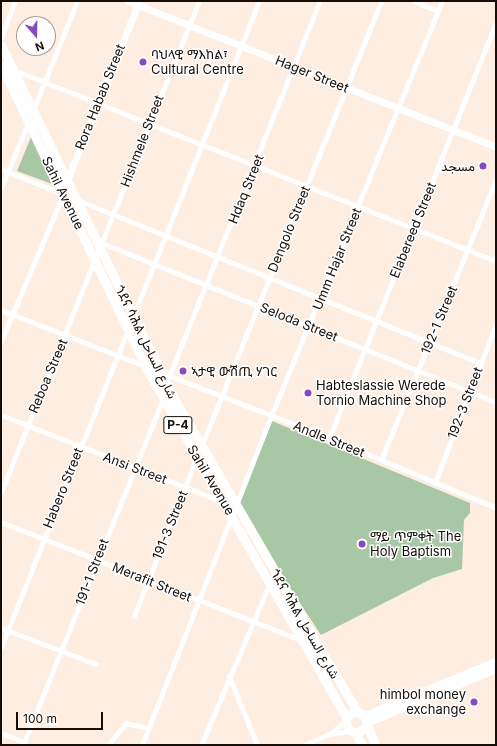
<!DOCTYPE html>
<html>
<head>
<meta charset="utf-8">
<style>
	body { margin:0 }
	#map { position:relative; width:497px; height:746px; overflow:hidden; background:#feede1; font-family:Inter,Vazirmatn,"Noto Sans Ethiopic",sans-serif }
	div>[style] { position:absolute }
	.green>* { inset:0; background:#a8c8a5 }
	.street>* { height:5px; margin:-2.5px; padding:0 2.5px; transform-origin:2.5px; border-radius:2.5px; background:#fff }
	.secondary>* { height:7px; margin:-3.5px; padding:0 3.5px; transform-origin:3.5px; border-radius:3.5px; background:#fff }
	.primary>* { height:8px; margin:-4px; padding:0 4px; transform-origin:4px; border-radius:4px; background:#fff }
	.highway>* { height:9px; margin:-4.5px; padding:0 4.5px; transform-origin:4.5px; border-radius:4.5px; background:#fff }
	.highway>.ring { margin:-4.5px; padding:0; box-sizing:content-box; background:none; border:9px solid #fff; border-radius:50% }
	.dots>* { width:11px; height:11px; translate:-50% -50%; box-sizing:border-box; border:2px solid #fff; border-radius:50% }
	span { translate:-50% -50%; white-space:nowrap; text-align:center; line-height:1.15; -webkit-text-stroke:3px #fff; paint-order:stroke }
	.shield-label span { padding:1px 3px; background:#fff; border:1px solid; border-radius:3px; -webkit-text-stroke-width:0 }
	.shield-label { font-size:12px; color:#140d08; font-weight:700 }
	.poi-label { font-size:13px; color:#140d08 }
	.left { translate:0 -50%; text-align:left }
	.right { translate:-100% -50%; text-align:right }
	.street-label { font-size:13px; color:#140d08 }
	.frame { position:absolute; inset:0; border:2px solid #140d08; pointer-events:none }
	.north { position:absolute; left:16px; top:16px; width:40px; height:40px; box-sizing:border-box; background:#fff; border:1px solid #a19e9c; border-radius:50%; rotate:160deg; font-size:11px; font-weight:700; line-height:16px; text-align:center; color:#140d08 }
	.north::after { content:''; display:block; margin:auto; width:14px; height:18px; background:#8949be; clip-path:polygon(50% 0,100% 100%,50% 72%,0 100%) }
	.scale { position:absolute; left:16px; top:712px; width:87px; height:18px; box-sizing:border-box; border:2px solid #140d08; border-top:0; padding-left:5px; font-size:12px; line-height:14px; white-space:nowrap; color:#140d08; -webkit-text-stroke:3px #fff; paint-order:stroke }
</style>
</head>
<body>
<div id="map">
	<div class="green">
		<div style="clip-path:polygon(31px 137px,52px 184px,17px 171px)"></div>
		<div style="clip-path:polygon(272px 421px,470px 503px,470px 513px,464px 520px,462px 569px,433px 578px,321px 635px,237px 507px)"></div>
	</div>
	<div class="street">
		<div style="left:414px;top:1px;width:26px;rotate:23deg"></div>
		<div style="left:1px;top:37px;width:39px;rotate:-69deg"></div>
		<div style="left:14px;top:70px;width:518px;rotate:21.62deg"></div>
		<div style="left:33px;top:110px;width:118px;rotate:-68deg"></div>
		<div style="left:1px;top:169px;width:517px;rotate:22.05deg"></div>
		<div style="left:1px;top:187px;width:72px;rotate:-67deg"></div>
		<div style="left:102px;top:243px;width:425px;rotate:22deg"></div>
		<div style="left:1px;top:310px;width:352px;rotate:21.3deg"></div>
		<div style="left:329px;top:438px;width:181px;rotate:22.7deg"></div>
		<div style="left:1px;top:341px;width:159px;rotate:-67deg"></div>
		<div style="left:169px;top:376px;width:404px;rotate:-68.1deg"></div>
		<div style="left:1px;top:415px;width:238px;rotate:21.4deg"></div>
		<div style="left:329px;top:438px;width:447px;rotate:-68.1deg"></div>
		<div style="left:201px;top:447px;width:481px;rotate:-68deg"></div>
		<div style="left:381px;top:460px;width:304px;rotate:-67.7deg"></div>
		<div style="left:435px;top:482px;width:169px;rotate:-68.9deg"></div>
		<div style="left:1px;top:492px;width:529px;rotate:-68.04deg"></div>
		<div style="left:1px;top:522px;width:322px;rotate:21.5deg"></div>
		<div style="left:134px;top:616px;width:172px;rotate:-68.5deg"></div>
		<div style="left:1px;top:628px;width:102px;rotate:20.8deg"></div>
		<div style="left:1px;top:647px;width:696px;rotate:-68.23deg"></div>
		<div style="left:229px;top:676px;width:74px;rotate:67.9deg"></div>
		<div style="left:1px;top:733px;width:25px;rotate:21deg"></div>
		<div style="left:330px;top:734px;width:21px;rotate:-41deg"></div>
		<div style="left:23px;top:745px;width:374px;rotate:-68deg"></div>
		<div style="left:108px;top:745px;width:28px;rotate:-51deg"></div>
		<div style="left:126px;top:723px;width:23px;rotate:13deg"></div>
		<div style="left:142px;top:745px;width:353px;rotate:-68.6deg"></div>
		<div style="left:271px;top:416px;width:449px;rotate:-67.6deg"></div>
		<div style="left:201px;top:745px;width:179px;rotate:-67deg"></div>
		<div style="left:271px;top:580px;width:8px;rotate:-45deg"></div>
		<div style="left:304px;top:745px;width:27px;rotate:-24deg"></div>
		<div style="left:329px;top:734px;width:22px;rotate:-8deg"></div>
	</div>
	<div class="secondary">
		<div style="left:128px;top:1px;width:396px;rotate:21.6deg"></div>
		<div style="left:66px;top:183px;width:196px;rotate:-68.1deg"></div>
	</div>
	<div class="primary">
		<div style="left:365px;top:716px;width:142px;rotate:-22.4deg"></div>
		<div style="left:367px;top:723px;width:140px;rotate:-22.7deg"></div>
	</div>
	<div class="highway">
		<div style="left:1px;top:45px;width:381px;rotate:64deg"></div>
		<div style="left:168px;top:388px;width:375px;rotate:59.7deg"></div>
		<div style="left:1px;top:65px;width:334px;rotate:64.4deg"></div>
		<div style="left:145px;top:366px;width:406px;rotate:60.2deg"></div>
		<div class="ring" style="left:346px;top:712px;width:11px;height:11px"></div>
		<div style="left:367px;top:724px;width:22px;rotate:69deg"></div>
		<div style="left:354px;top:732px;width:15px;rotate:58deg"></div>
	</div>
	<div class="dots">
		<div style="left:143px;top:62px;background:#8949be"></div>
		<div style="left:483px;top:166px;background:#8949be"></div>
		<div style="left:183px;top:371px;background:#8949be"></div>
		<div style="left:308px;top:393px;background:#8949be"></div>
		<div style="left:362px;top:544px;background:#8949be"></div>
		<div style="left:474px;top:702px;background:#8949be"></div>
	</div>
	<div class="shield-label">
		<span style="left:178px;top:425px">P-4</span>
	</div>
	<div class="poi-label">
		<span class="left" style="left:151px;top:62px">ባህላዊ ማእከል፣<br>Cultural Centre</span>
		<span class="right" style="left:475px;top:166px">مسجد</span>
		<span class="left" style="left:191px;top:371px">ኣታዊ ውሽጢ ሃገር</span>
		<span class="left" style="left:316px;top:393px">Habteslassie Werede<br>Tornio Machine Shop</span>
		<span class="left" style="left:370px;top:544px">ማይ ጥምቀት The<br>Holy Baptism</span>
		<span class="right" style="left:466px;top:702px">himbol money<br>exchange</span>
	</div>
	<div class="street-label">
		<span style="left:312px;top:74px;rotate:22deg">Hager Street</span>
		<span style="left:100px;top:97px;rotate:-68deg">Rora Habab Street</span>
		<span style="left:142px;top:141px;rotate:-69deg">Hishmele Street</span>
		<span style="left:246px;top:189px;rotate:-68deg">Hdaq Street</span>
		<span style="left:63px;top:193px;rotate:64deg">Sahil Avenue</span>
		<span style="left:289px;top:229px;rotate:-68deg">Dengolo Street</span>
		<span style="left:413px;top:230px;rotate:-68deg">Elabereed Street</span>
		<span style="left:337px;top:259px;rotate:-68deg">Umm Hajar Street</span>
		<span style="left:439px;top:320px;rotate:-67deg">192-1 Street</span>
		<span style="left:299px;top:322px;rotate:22deg">Seloda Street</span>
		<span style="left:146px;top:342px;rotate:64deg">ጎደና ሳሕል شارع الساحل</span>
		<span style="left:48px;top:376px;rotate:-67deg">Reboa Street</span>
		<span style="left:465px;top:403px;rotate:-69deg">192-3 Street</span>
		<span style="left:329px;top:439px;rotate:22deg">Andle Street</span>
		<span style="left:135px;top:468px;rotate:21deg">Ansi Street</span>
		<span style="left:211px;top:480px;rotate:59deg">Sahil Avenue</span>
		<span style="left:63px;top:488px;rotate:-68deg">Habero Street</span>
		<span style="left:170px;top:525px;rotate:-68deg">191-3 Street</span>
		<span style="left:92px;top:572px;rotate:-69deg">191-1 Street</span>
		<span style="left:152px;top:582px;rotate:22deg">Merafit Street</span>
		<span style="left:305px;top:624px;rotate:60deg">ጎደና ሳሕል شارع الساحل</span>
	</div>
	<div class="frame"></div>
	<div class="north">N</div>
	<div class="scale">100 m</div>
</div>
</body>
</html>
